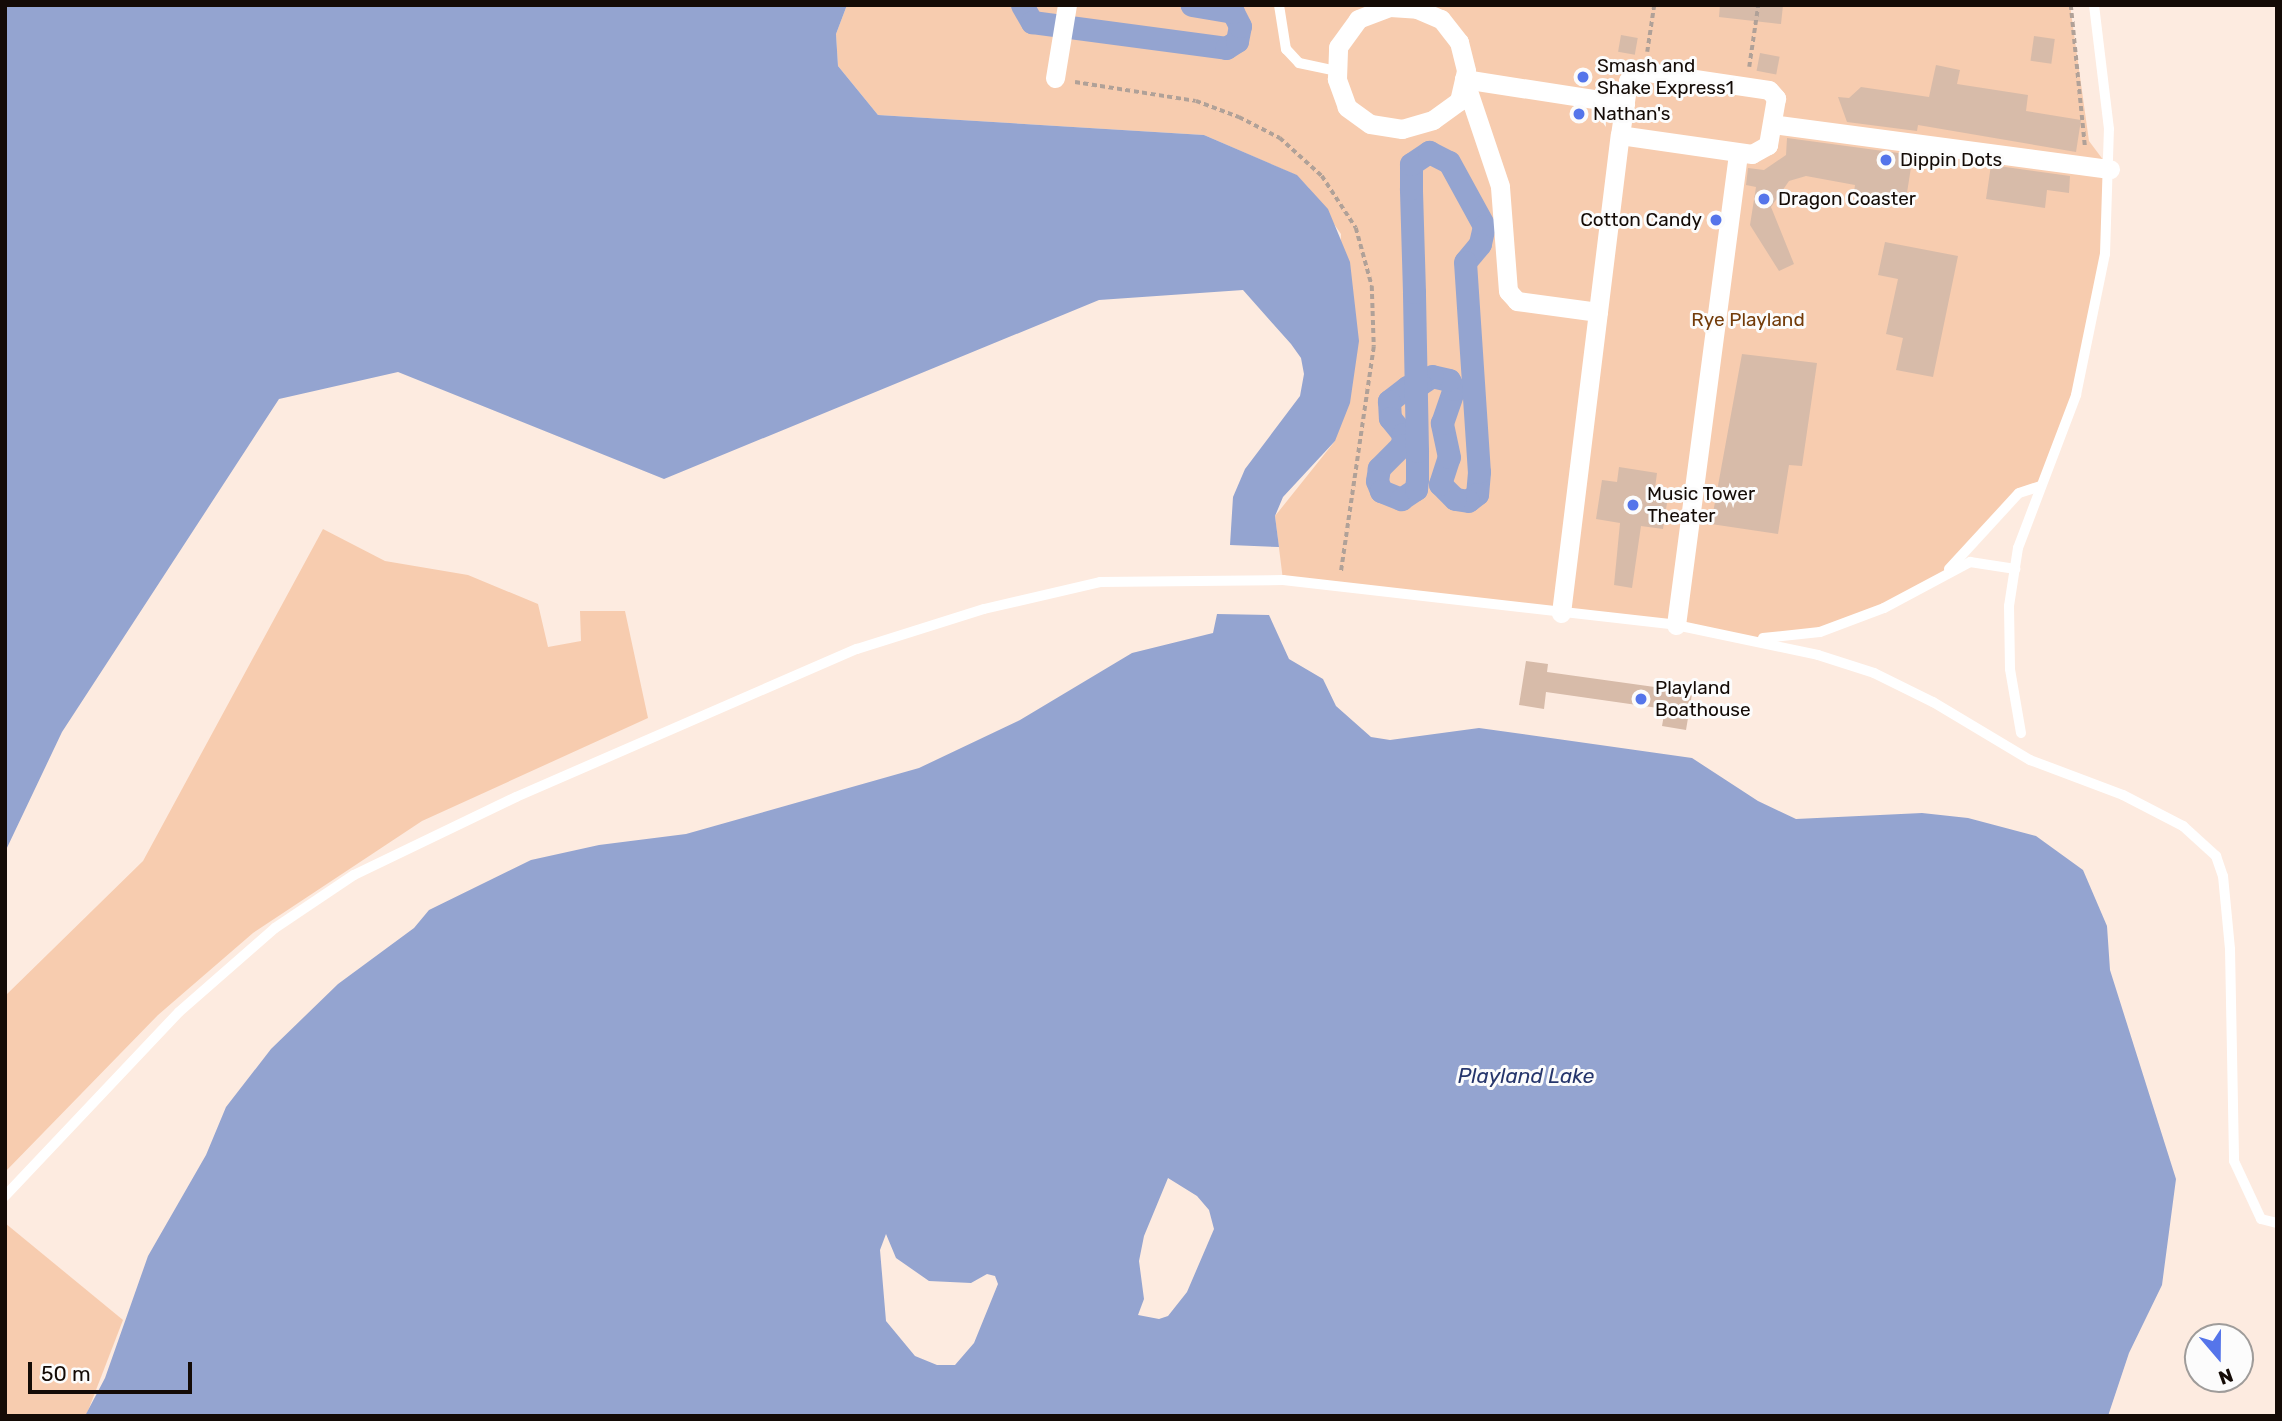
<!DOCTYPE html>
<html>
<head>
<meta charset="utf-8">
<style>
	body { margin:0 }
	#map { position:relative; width:2282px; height:1421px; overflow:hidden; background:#fdebe0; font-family:Rubik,sans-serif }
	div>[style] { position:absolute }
	.green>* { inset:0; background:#f7ccaf }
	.water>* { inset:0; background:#94a4d0 }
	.canal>* { height:23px; margin:-11.5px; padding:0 11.5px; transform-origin:11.5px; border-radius:11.5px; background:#94a4d0 }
	.building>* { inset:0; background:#d7bba9; transform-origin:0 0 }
	.path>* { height:3.5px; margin-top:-1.75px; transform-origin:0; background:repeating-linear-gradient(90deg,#b0a198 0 5px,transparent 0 8.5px) }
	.lane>* { height:10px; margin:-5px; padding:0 5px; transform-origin:5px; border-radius:5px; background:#fff }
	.street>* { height:19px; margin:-9.5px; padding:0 9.5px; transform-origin:9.5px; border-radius:9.5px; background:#fff }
	.dots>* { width:19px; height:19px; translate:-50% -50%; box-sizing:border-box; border:4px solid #fcfcfc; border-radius:50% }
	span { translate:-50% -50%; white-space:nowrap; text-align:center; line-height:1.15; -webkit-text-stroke:6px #fcfcfc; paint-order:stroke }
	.poi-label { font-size:19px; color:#140b06 }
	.left { translate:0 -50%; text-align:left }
	.right { translate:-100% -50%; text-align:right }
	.park-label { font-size:19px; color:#733c0a }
	.water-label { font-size:21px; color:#26366c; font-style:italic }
	.frame { position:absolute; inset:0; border:7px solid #140b06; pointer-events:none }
	.north { position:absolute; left:2184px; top:1323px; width:70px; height:70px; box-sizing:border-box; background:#fcfcfc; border:2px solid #9f9c9a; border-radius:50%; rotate:160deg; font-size:19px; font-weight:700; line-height:28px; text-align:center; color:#140b06 }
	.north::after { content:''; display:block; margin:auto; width:24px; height:32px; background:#5575ea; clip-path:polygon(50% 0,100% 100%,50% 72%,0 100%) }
	.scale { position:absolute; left:28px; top:1362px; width:164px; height:32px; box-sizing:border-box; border:4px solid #140b06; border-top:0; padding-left:9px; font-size:21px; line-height:24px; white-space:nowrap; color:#140b06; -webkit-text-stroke:5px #fcfcfc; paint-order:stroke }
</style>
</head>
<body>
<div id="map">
	<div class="green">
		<div style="clip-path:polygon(847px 5px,2070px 5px,2089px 141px,2110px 169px,2105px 254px,2076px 395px,2040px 486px,2019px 493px,1943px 574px,1915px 592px,1820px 632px,1759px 639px,1283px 580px,1275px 516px,1335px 441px,1341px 234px,1308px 187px,1296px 175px,1204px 135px,878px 115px,838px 66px,836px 34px)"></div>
		<div style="clip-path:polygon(323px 529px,385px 561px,468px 575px,538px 604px,548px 647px,581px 641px,580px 611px,625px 611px,648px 718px,422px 821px,253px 933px,158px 1015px,5px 1172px,5px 996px,143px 861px)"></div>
		<div style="clip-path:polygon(5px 1223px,123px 1320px,86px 1416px,5px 1416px)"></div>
	</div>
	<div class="water">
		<div style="clip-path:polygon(5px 5px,847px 5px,836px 34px,838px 66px,878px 115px,1204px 135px,1297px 175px,1328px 209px,1350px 262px,1359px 341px,1350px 403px,1335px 441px,1283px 497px,1275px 516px,1279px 547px,1230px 545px,1233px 497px,1245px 469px,1300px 396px,1304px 374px,1301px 358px,1291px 344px,1243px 290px,1099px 300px,664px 479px,398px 372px,279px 399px,62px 732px,5px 852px)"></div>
		<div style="clip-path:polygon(evenodd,1217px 614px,1269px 615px,1289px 659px,1323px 679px,1336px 706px,1371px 737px,1390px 740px,1479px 728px,1692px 758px,1758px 801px,1796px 819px,1922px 813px,1968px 818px,2036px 836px,2083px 870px,2107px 926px,2110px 970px,2176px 1179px,2162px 1285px,2129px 1353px,2108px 1416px,85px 1416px,105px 1378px,148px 1256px,206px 1155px,226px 1107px,271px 1049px,338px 984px,414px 928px,429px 910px,531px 860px,599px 845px,686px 834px,919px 768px,1020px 720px,1132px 653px,1213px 633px,1217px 614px,1168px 1178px,1197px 1196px,1209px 1210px,1214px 1229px,1187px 1292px,1168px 1316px,1159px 1319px,1138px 1315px,1144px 1299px,1139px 1261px,1144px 1236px,1168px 1178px,1217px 614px,886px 1234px,896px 1258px,929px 1281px,971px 1283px,987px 1274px,995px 1276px,998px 1284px,974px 1343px,955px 1365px,937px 1365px,915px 1356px,886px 1321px,880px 1250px,886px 1234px)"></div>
	</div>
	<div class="canal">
		<div style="left:1022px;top:5px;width:20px;rotate:60deg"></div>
		<div style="left:1032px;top:22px;width:196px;rotate:7.6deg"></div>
		<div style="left:1226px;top:48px;width:13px;rotate:-32deg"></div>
		<div style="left:1237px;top:41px;width:15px;rotate:-79deg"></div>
		<div style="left:1240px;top:26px;width:16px;rotate:-117deg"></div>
		<div style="left:1233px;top:12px;width:42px;rotate:-170.3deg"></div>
		<div style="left:1479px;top:472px;width:22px;rotate:95deg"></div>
		<div style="left:1477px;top:494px;width:11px;rotate:142deg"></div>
		<div style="left:1468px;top:501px;width:13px;rotate:-171deg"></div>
		<div style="left:1455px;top:499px;width:21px;rotate:-135deg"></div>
		<div style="left:1440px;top:484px;width:28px;rotate:-72deg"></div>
		<div style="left:1449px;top:457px;width:35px;rotate:-102deg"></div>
		<div style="left:1442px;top:423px;width:36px;rotate:-71deg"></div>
		<div style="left:1454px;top:389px;width:10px;rotate:-119deg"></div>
		<div style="left:1449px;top:380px;width:17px;rotate:-167deg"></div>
		<div style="left:1432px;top:376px;width:14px;rotate:146deg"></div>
		<div style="left:1420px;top:384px;width:13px;rotate:167deg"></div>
		<div style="left:1407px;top:387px;width:23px;rotate:142deg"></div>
		<div style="left:1389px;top:401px;width:17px;rotate:87deg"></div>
		<div style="left:1390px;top:418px;width:21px;rotate:51deg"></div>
		<div style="left:1403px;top:434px;width:11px;rotate:95deg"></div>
		<div style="left:1402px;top:445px;width:33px;rotate:135deg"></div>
		<div style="left:1379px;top:468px;width:13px;rotate:99deg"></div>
		<div style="left:1377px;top:481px;width:11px;rotate:68deg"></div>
		<div style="left:1381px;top:491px;width:22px;rotate:22deg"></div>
		<div style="left:1401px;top:499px;width:18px;rotate:-34deg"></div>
		<div style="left:1416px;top:489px;width:10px;rotate:-84deg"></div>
		<div style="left:1417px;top:479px;width:28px;rotate:-90deg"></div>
		<div style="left:1417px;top:451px;width:159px;rotate:-91.1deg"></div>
		<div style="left:1414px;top:292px;width:104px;rotate:-91.7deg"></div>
		<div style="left:1411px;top:188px;width:24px;rotate:-90deg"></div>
		<div style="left:1411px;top:164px;width:22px;rotate:-34deg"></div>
		<div style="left:1429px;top:152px;width:22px;rotate:27deg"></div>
		<div style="left:1449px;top:162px;width:73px;rotate:61.3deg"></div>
		<div style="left:1484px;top:226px;width:18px;rotate:103deg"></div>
		<div style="left:1480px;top:244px;width:23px;rotate:130deg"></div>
		<div style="left:1465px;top:262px;width:210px;rotate:86.2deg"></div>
	</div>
	<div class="building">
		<div style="clip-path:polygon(1720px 5px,1783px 5px,1781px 24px,1719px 17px)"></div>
		<div style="left:1621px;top:35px;width:17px;height:17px;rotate:10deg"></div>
		<div style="left:2034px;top:36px;width:21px;height:25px;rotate:8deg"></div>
		<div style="left:1760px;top:53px;width:20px;height:18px;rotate:11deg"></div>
		<div style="clip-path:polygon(1936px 65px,1960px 70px,1957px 84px,2028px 95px,2026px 111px,2081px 120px,2076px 152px,1918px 125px,1917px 131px,1847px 122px,1838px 97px,1849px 98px,1861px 87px,1929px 97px)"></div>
		<div style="clip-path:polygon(1787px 138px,1913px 155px,1906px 199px,1854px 192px,1855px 185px,1806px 176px,1789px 181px,1771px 207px,1794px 264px,1779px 271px,1750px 225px,1756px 187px,1746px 185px,1748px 168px,1764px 170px,1786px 155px)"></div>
		<div style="clip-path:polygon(1991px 165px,2070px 176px,2069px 193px,2047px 190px,2045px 208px,1986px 199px)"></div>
		<div style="clip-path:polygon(1885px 242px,1958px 256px,1933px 377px,1896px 370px,1903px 338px,1886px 334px,1898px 279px,1878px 275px)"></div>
		<div style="clip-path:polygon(1742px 354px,1817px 363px,1802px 466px,1789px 465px,1778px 534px,1711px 524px)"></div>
		<div style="clip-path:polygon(1619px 467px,1657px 473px,1655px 488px,1669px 490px,1663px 529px,1641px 526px,1632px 588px,1614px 585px,1620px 523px,1596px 519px,1602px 480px,1617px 482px)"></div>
		<div style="clip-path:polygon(1526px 661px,1548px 664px,1547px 672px,1669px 689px,1669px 685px,1693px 688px,1686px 730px,1662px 726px,1665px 709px,1546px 692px,1544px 709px,1519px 705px)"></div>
	</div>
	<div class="path">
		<div style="left:2071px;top:5px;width:142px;rotate:84.3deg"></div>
		<div style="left:1647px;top:52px;width:48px;rotate:-81.5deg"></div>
		<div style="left:1749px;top:67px;width:63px;rotate:-81.7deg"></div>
		<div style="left:1075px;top:82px;width:122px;rotate:8.9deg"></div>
		<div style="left:1196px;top:101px;width:46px;rotate:20.4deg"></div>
		<div style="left:1239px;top:117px;width:46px;rotate:27.1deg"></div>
		<div style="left:1280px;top:138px;width:57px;rotate:42.1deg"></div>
		<div style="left:1322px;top:176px;width:62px;rotate:56.8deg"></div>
		<div style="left:1356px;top:228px;width:60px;rotate:74.6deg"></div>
		<div style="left:1372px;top:286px;width:61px;rotate:88.1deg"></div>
		<div style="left:1374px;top:347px;width:227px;rotate:98.3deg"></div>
	</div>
	<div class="lane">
		<div style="left:1279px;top:5px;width:45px;rotate:81deg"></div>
		<div style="left:1286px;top:49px;width:19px;rotate:47deg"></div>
		<div style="left:1299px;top:63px;width:39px;rotate:12deg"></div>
		<div style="left:1949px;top:569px;width:103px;rotate:-47.4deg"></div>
		<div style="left:2019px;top:493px;width:22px;rotate:-18deg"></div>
		<div style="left:1763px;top:638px;width:57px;rotate:-6deg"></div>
		<div style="left:1820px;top:632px;width:68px;rotate:-20.6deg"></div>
		<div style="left:1884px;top:608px;width:98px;rotate:-28.1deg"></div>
		<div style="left:1970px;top:562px;width:46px;rotate:8.8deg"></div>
		<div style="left:2021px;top:733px;width:65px;rotate:-99.8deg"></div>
		<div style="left:2010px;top:669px;width:63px;rotate:-90.9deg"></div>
		<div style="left:2009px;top:606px;width:59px;rotate:-81.2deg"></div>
		<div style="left:2018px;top:548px;width:164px;rotate:-69.2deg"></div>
		<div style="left:2076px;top:395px;width:144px;rotate:-78.4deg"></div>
		<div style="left:2105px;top:254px;width:125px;rotate:-88.2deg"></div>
		<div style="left:2109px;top:129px;width:125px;rotate:-96.9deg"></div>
		<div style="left:5px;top:1196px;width:253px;rotate:-46.6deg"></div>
		<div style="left:179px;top:1012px;width:128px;rotate:-41.2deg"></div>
		<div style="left:275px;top:928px;width:95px;rotate:-33.9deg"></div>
		<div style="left:354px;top:875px;width:180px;rotate:-25.7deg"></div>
		<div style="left:516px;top:797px;width:372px;rotate:-23.5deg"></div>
		<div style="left:857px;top:649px;width:133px;rotate:-17.5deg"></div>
		<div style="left:984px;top:609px;width:119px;rotate:-13.1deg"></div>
		<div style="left:1100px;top:582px;width:183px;rotate:-0.6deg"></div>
		<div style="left:1283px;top:580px;width:396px;rotate:6.5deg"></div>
		<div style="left:1676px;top:625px;width:145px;rotate:11.9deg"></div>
		<div style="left:1818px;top:655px;width:59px;rotate:17.8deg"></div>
		<div style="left:1874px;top:673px;width:66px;rotate:26.2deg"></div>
		<div style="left:1933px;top:702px;width:113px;rotate:30.9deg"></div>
		<div style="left:2030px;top:760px;width:99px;rotate:20.6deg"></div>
		<div style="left:2123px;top:795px;width:68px;rotate:27.3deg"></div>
		<div style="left:2183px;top:826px;width:45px;rotate:42.3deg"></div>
		<div style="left:2216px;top:856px;width:21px;rotate:71deg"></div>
		<div style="left:2223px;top:876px;width:73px;rotate:84.5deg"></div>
		<div style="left:2230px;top:949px;width:212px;rotate:88.9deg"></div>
		<div style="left:2234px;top:1161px;width:64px;rotate:65deg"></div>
		<div style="left:2261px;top:1219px;width:16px;rotate:14deg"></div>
	</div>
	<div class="street">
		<div style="left:1390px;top:7px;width:27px;rotate:4deg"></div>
		<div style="left:1417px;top:9px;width:26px;rotate:23deg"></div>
		<div style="left:1441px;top:19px;width:29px;rotate:52deg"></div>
		<div style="left:1459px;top:42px;width:30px;rotate:76deg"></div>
		<div style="left:1466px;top:71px;width:31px;rotate:103deg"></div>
		<div style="left:1459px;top:101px;width:32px;rotate:144deg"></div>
		<div style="left:1433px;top:120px;width:32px;rotate:164deg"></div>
		<div style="left:1402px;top:129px;width:32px;rotate:-171deg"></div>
		<div style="left:1370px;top:124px;width:29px;rotate:-144deg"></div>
		<div style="left:1347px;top:107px;width:30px;rotate:-110deg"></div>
		<div style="left:1337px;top:79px;width:32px;rotate:-88deg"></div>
		<div style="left:1338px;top:47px;width:34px;rotate:-54deg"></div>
		<div style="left:1358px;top:19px;width:34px;rotate:-21deg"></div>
		<div style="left:1641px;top:71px;width:129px;rotate:8.4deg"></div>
		<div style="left:1769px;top:90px;width:11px;rotate:49deg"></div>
		<div style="left:1776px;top:98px;width:48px;rotate:99.7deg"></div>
		<div style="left:1768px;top:145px;width:18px;rotate:151deg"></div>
		<div style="left:1752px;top:154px;width:133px;rotate:-171.8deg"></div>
		<div style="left:1620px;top:135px;width:55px;rotate:-81.6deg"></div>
		<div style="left:1628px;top:81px;width:16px;rotate:-38deg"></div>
		<div style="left:1055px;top:78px;width:74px;rotate:-80.7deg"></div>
		<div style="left:1772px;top:124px;width:341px;rotate:7.6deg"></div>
		<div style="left:1598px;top:312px;width:82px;rotate:-172.3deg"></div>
		<div style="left:1517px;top:301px;width:13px;rotate:-132deg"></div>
		<div style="left:1508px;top:291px;width:105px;rotate:-94.4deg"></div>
		<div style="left:1500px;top:186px;width:113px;rotate:-108.6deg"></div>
		<div style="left:1464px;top:79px;width:163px;rotate:8.8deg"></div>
		<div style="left:1561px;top:613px;width:482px;rotate:-83deg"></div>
		<div style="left:1676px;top:625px;width:476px;rotate:-82.5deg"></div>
	</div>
	<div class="dots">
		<div style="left:1583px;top:77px;background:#5575ea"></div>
		<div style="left:1579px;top:114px;background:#5575ea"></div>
		<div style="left:1886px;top:160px;background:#5575ea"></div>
		<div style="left:1764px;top:199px;background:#5575ea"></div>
		<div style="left:1716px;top:220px;background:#5575ea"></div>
		<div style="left:1633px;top:505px;background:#5575ea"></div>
		<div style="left:1641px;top:699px;background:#5575ea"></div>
	</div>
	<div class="poi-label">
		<span class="left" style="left:1597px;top:77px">Smash and<br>Shake Express1</span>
		<span class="left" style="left:1593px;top:114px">Nathan's</span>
		<span class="left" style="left:1900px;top:160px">Dippin Dots</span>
		<span class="left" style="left:1778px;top:199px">Dragon Coaster</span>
		<span class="right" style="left:1702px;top:220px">Cotton Candy</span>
		<span class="left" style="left:1647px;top:505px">Music Tower<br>Theater</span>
		<span class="left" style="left:1655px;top:699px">Playland<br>Boathouse</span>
	</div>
	<div class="park-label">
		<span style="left:1748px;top:320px">Rye Playland</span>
	</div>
	<div class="water-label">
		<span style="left:1526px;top:1076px">Playland Lake</span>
	</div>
	<div class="frame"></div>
	<div class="north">N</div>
	<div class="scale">50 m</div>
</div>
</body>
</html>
